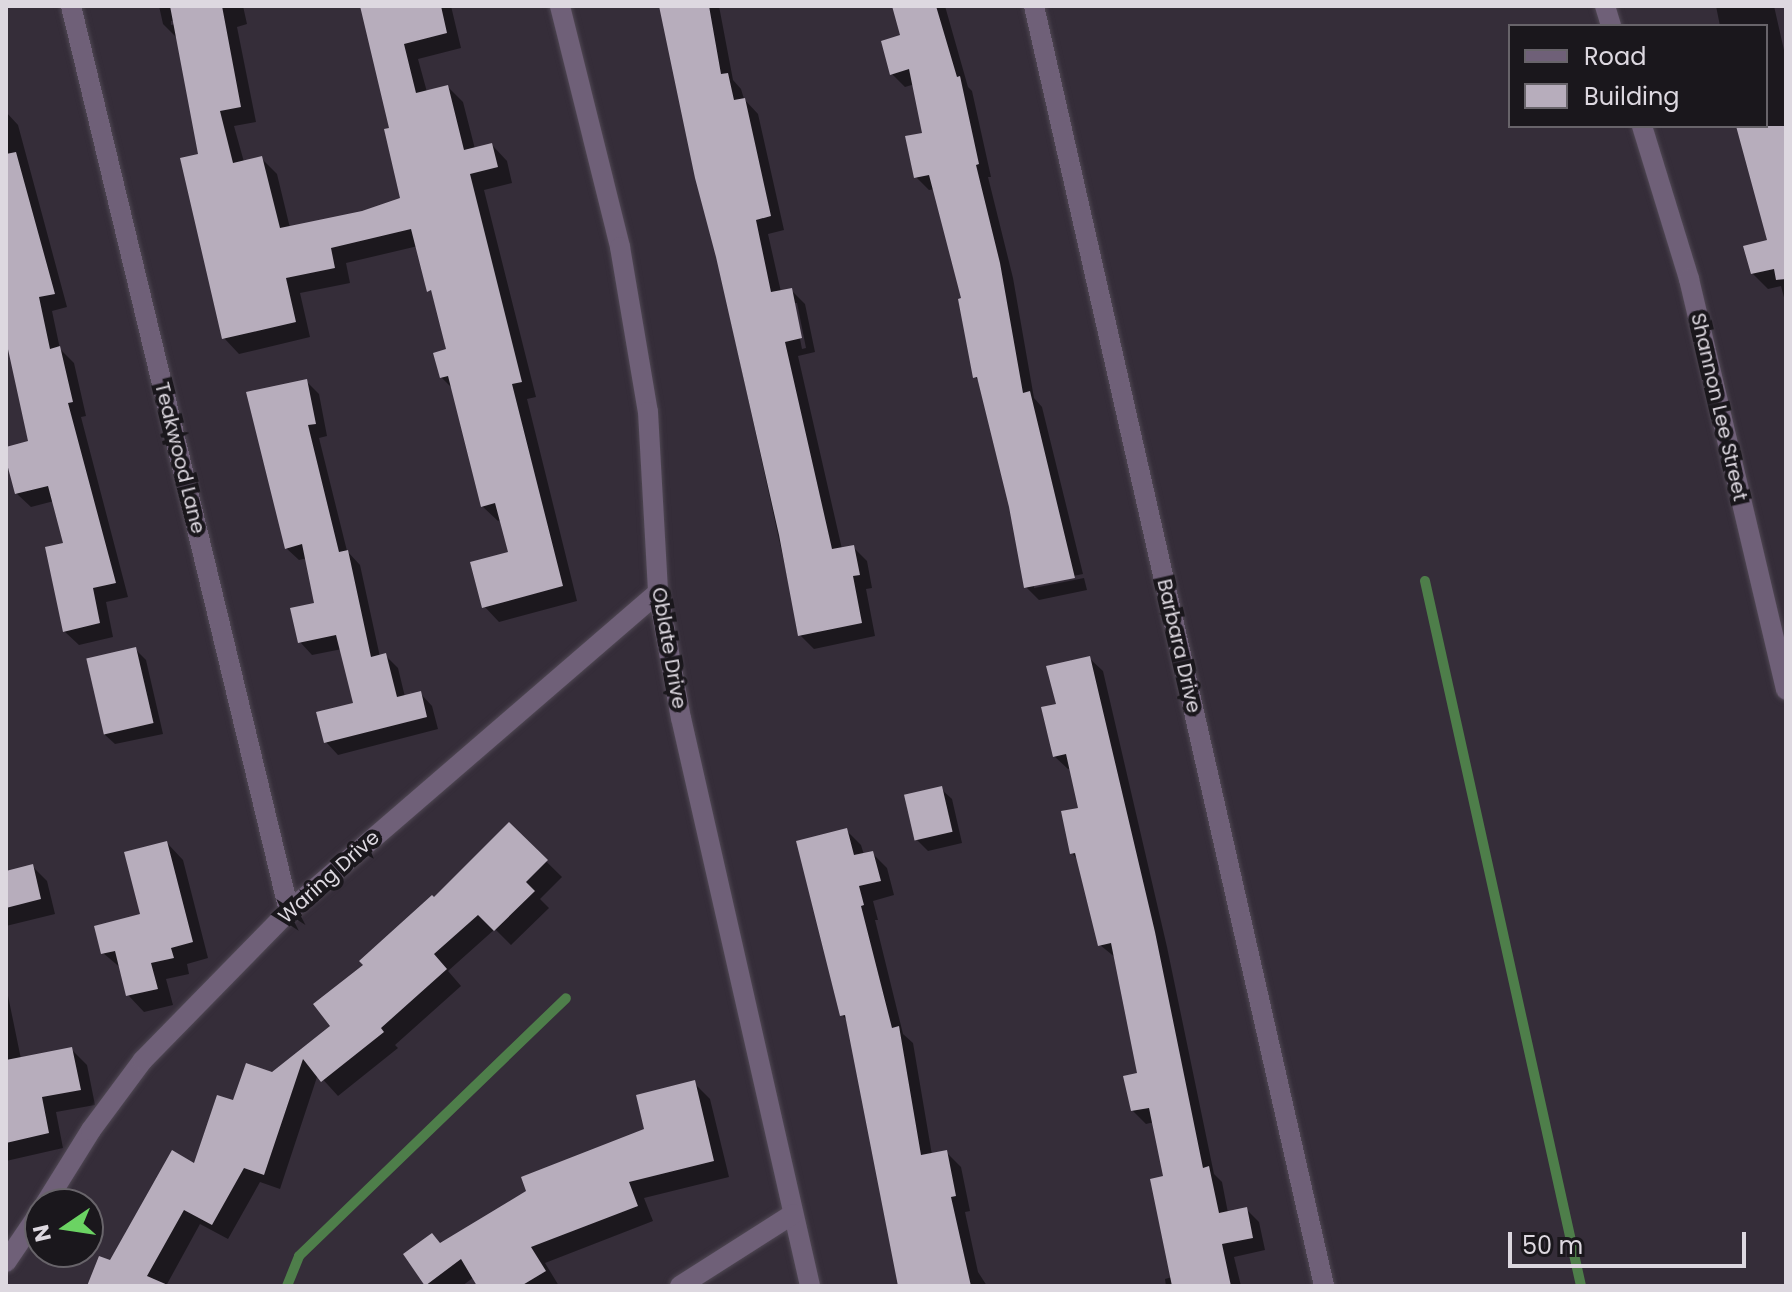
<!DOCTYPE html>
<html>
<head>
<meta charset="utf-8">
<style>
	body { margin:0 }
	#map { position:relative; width:1792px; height:1292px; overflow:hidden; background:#352d39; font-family:Poppins,sans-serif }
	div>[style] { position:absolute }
	.shadow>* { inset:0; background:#0007 }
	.stream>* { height:10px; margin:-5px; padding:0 5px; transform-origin:5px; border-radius:5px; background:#4e7e4a }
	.building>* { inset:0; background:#b7adbc; transform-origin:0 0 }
	.roads { filter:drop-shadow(0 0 2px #504854) drop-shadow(0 0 2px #504854) }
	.minor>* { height:20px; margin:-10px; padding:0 10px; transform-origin:10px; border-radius:10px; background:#6f6078 }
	span { translate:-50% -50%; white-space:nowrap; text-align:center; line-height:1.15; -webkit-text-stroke:8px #1a171c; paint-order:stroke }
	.street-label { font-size:20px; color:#ddd8e0 }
	.frame { position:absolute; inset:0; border:8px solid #ddd8e0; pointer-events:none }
	.legend { position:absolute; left:1508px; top:24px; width:260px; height:104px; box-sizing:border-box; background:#1a171c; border:2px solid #68646a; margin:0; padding:10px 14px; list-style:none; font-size:24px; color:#ddd8e0 }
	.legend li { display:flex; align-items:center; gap:16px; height:40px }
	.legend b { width:40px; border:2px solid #68646a }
	.north { position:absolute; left:24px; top:1188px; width:80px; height:80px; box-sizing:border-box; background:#1a171c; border:2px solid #68646a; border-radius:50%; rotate:257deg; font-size:22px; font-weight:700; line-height:32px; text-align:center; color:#ddd8e0 }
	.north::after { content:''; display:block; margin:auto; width:28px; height:36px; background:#6bd363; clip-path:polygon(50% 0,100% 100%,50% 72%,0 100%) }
	.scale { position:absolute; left:1508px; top:1232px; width:238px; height:36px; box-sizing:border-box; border:4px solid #ddd8e0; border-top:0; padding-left:10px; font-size:24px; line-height:28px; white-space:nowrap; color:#ddd8e0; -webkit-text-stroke:6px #1a171c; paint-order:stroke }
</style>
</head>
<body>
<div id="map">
	<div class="shadow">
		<div style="clip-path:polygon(evenodd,159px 6px,243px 6px,247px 24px,237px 27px,256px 122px,234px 126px,244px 162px,261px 158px,277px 174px,290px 228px,362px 213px,403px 200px,366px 6px,451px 6px,461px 48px,418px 59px,427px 92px,448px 87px,463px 102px,475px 149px,492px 145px,507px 161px,512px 183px,484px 190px,536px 397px,527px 399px,577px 601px,499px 622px,484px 606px,510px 553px,502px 520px,498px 521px,482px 506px,453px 389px,441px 377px,449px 351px,418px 246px,346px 263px,350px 283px,300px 293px,310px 337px,239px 354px,224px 338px,201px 155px,179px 40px,163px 24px,159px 6px,183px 19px,184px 22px,171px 25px,171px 21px,183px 19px)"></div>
		<div style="clip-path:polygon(evenodd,662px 6px,719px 6px,733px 80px,741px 89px,744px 99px,758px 114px,784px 230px,768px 234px,781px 292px,791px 290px,805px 304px,815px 352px,798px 356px,842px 549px,853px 547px,867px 561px,872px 588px,866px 589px,875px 636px,814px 649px,800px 635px,662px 6px,793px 303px,797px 303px,806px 348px,802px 349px,793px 303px)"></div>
		<div style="clip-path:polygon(894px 6px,945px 6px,968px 87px,972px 91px,991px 177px,988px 177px,1013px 278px,1034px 398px,1042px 407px,1083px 574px,1034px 584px,1034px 588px,1084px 578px,1087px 590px,1039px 600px,1026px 587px,1011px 506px,981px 383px,975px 377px,964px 300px,935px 189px,929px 190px,916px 177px,925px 134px,915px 84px,905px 87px,892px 74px,902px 36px)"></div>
		<div style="clip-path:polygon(1716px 6px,1774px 6px,1786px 59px,1786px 305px,1781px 286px,1768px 289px,1752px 273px,1769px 241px,1738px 126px,1766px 126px,1766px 26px,1720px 26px)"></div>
		<div style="clip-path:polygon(6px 112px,18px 125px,67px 307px,52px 311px,60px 349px,74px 363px,86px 416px,81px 417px,128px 597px,106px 602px,113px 637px,79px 645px,64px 631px,65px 544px,54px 501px,31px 507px,16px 493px,6px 452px,6px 449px,30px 443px,6px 331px)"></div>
		<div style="clip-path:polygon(306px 381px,319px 394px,327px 436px,319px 438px,347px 551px,360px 565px,380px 657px,386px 656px,398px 668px,405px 697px,420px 693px,432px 706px,438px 729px,338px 755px,326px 742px,355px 704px,342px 649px,312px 655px,300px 642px,316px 605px,307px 558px,299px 560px,286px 548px)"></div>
		<div style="clip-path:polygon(136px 650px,146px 660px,163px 734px,115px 744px,104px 734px)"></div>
		<div style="clip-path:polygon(1089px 658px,1103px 671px,1167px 947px,1214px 1174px,1222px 1182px,1228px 1213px,1246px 1209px,1259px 1222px,1265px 1250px,1234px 1257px,1241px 1286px,1166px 1286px,1165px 1279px,1172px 1277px,1165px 1177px,1154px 1122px,1146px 1124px,1132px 1110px,1139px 1075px,1116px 958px,1100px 945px,1078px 860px,1072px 853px,1081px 809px,1071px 768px,1068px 769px,1054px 756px,1058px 706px)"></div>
		<div style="clip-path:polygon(941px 789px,952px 799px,962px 843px,928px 851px,917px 840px)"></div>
		<div style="clip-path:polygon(509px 825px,562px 877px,540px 899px,549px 908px,511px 945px,495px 929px,448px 971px,461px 986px,395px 1045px,398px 1048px,338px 1096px,318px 1074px,280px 1189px,260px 1182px,228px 1239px,200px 1224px,166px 1286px,89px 1286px,195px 1166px,235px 1103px,333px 1027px,366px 965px)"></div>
		<div style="clip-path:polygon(846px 830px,861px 845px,864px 855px,872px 853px,887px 868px,894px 895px,873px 901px,878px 920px,875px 920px,903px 1034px,913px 1043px,932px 1155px,946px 1152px,961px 1167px,970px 1211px,965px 1212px,978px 1272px,987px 1286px,900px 1286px,849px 1022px,842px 1015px)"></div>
		<div style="clip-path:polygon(167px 843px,183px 860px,208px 958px,187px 964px,189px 974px,166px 979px,173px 1005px,144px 1012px,128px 995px,122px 969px,103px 953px,142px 915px)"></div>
		<div style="clip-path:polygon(32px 866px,47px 881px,55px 914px,6px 926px,6px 873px)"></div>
		<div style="clip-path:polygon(6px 986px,21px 1059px,72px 1050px,87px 1065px,95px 1105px,56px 1112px,63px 1148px,6px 1161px)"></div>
		<div style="clip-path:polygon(694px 1083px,710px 1099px,729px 1177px,644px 1198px,653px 1221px,545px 1263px,559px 1286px,479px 1286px,474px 1277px,462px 1286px,429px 1286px,406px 1255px,441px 1245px,647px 1130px)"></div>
	</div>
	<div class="stream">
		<div style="left:1425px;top:581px;width:722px;rotate:77.52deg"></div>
		<div style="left:287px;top:1286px;width:32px;rotate:-68deg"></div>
		<div style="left:299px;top:1256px;width:371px;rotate:-44deg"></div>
	</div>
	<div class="building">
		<div style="clip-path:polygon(170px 6px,222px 6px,241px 107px,220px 111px,233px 163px,262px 156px,280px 228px,362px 211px,400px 198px,384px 129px,389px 128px,360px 6px,441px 6px,447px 33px,404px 44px,416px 93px,448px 85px,464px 150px,492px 143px,498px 167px,470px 174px,522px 382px,512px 384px,563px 586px,482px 608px,470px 562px,508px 552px,495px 503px,481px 507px,448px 376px,440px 378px,433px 353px,446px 349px,431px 290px,427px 292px,411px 229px,331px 248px,335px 268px,286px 278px,296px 322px,222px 339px,180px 158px,198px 154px)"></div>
		<div style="clip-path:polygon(659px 6px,709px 6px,721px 74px,728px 73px,734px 100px,745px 98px,771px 216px,756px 220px,771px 292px,792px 288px,802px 338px,785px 342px,832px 549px,854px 545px,860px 575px,853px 576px,862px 623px,798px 636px,779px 535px,716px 257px,695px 178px)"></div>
		<div style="clip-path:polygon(892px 6px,936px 6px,957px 77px,960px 76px,979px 164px,976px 165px,1000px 263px,1023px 393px,1030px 391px,1075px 578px,1024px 588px,1009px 507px,977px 377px,973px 378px,958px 299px,961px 298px,929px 175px,914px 178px,905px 136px,922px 133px,909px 69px,890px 75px,881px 41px,900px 35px)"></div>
		<div style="clip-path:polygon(1736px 126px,1786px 126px,1786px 279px,1776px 280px,1774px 269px,1751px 274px,1743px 246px,1767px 240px)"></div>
		<div style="clip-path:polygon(16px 152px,55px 294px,39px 297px,50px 349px,60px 346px,73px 402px,68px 403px,116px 583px,93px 588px,100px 623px,63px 632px,45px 547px,63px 543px,48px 486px,15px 494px,6px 460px,6px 447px,28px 441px,6px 340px,6px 154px)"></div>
		<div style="clip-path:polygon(307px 379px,316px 424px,308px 425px,339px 552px,348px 550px,371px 657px,386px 653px,397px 697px,421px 691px,427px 717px,324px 743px,316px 712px,353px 703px,336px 635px,298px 643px,290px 608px,314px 603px,302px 544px,285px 549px,246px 392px)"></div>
		<div style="left:136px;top:647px;width:78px;height:51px;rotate:77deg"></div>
		<div style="clip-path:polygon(1090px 656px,1155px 932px,1203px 1168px,1209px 1166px,1219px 1213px,1247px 1207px,1253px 1238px,1222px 1244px,1231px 1286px,1172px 1286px,1150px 1179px,1163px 1176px,1149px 1108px,1131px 1111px,1123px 1076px,1137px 1073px,1111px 943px,1098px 946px,1075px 853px,1070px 854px,1061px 811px,1078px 808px,1066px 754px,1053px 757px,1041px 707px,1056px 704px,1046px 666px)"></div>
		<div style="left:942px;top:786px;width:47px;height:39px;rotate:77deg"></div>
		<div style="clip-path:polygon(509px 822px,548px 860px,526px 882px,535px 891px,494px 931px,478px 915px,434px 954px,447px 969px,381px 1028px,384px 1032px,321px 1082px,303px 1059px,264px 1175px,244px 1168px,212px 1225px,184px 1210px,147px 1276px,170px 1286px,87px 1286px,99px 1256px,110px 1260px,172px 1150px,194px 1163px,217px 1095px,233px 1100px,246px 1063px,272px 1072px,330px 1026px,313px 1004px,363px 965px,359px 961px,432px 895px,434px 897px)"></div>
		<div style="clip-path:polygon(847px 828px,854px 855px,873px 851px,881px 881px,859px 886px,864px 905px,861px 906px,892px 1028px,899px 1026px,921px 1155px,947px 1150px,956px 1196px,951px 1197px,971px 1286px,898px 1286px,845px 1015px,840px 1016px,796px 841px)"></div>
		<div style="clip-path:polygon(167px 841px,193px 942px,171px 948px,174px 958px,151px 963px,158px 989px,126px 996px,115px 951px,101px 954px,94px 926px,140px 914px,124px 852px)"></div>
		<div style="clip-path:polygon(33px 864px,41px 899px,6px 908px,6px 871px)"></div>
		<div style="clip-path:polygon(72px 1047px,81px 1090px,42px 1097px,49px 1133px,6px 1143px,6px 1060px)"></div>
		<div style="clip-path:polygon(695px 1080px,714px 1161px,629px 1182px,638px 1206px,531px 1247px,546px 1271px,521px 1286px,477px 1286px,461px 1259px,425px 1286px,403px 1254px,432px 1233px,440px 1243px,526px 1191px,521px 1177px,644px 1129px,636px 1095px)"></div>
	</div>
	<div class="roads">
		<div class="minor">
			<div style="left:71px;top:6px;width:931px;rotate:76.46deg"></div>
			<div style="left:560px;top:6px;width:248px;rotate:76deg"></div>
			<div style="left:620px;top:247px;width:167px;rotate:80.4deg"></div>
			<div style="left:648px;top:412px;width:180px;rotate:86.8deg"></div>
			<div style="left:658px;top:592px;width:128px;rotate:79.7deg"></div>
			<div style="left:681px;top:718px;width:582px;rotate:77.2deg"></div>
			<div style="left:1034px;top:6px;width:1312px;rotate:77.23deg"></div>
			<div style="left:1605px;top:6px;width:21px;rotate:73deg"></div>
			<div style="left:1642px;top:126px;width:160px;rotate:72.9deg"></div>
			<div style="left:1689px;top:279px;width:422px;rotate:76.7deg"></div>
			<div style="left:45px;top:1204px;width:87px;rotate:-58.1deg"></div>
			<div style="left:91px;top:1130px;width:87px;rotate:-53.4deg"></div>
			<div style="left:143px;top:1060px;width:209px;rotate:-45.6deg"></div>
			<div style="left:289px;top:911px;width:488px;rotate:-40.8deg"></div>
			<div style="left:6px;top:1262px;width:60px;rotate:-55.8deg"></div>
			<div style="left:680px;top:1286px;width:134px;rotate:-32.5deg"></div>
		</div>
	</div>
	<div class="street-label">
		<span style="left:1719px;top:407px;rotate:77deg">Shannon Lee Street</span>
		<span style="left:180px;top:458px;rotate:76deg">Teakwood Lane</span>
		<span style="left:1179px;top:646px;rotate:77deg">Barbara Drive</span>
		<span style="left:669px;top:648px;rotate:80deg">Oblate Drive</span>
		<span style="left:329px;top:877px;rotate:-42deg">Waring Drive</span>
	</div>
	<div class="frame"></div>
	<ul class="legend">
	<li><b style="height:10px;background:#6f6078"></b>Road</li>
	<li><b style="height:22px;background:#b7adbc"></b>Building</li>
	</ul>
	<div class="north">N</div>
	<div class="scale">50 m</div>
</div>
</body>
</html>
